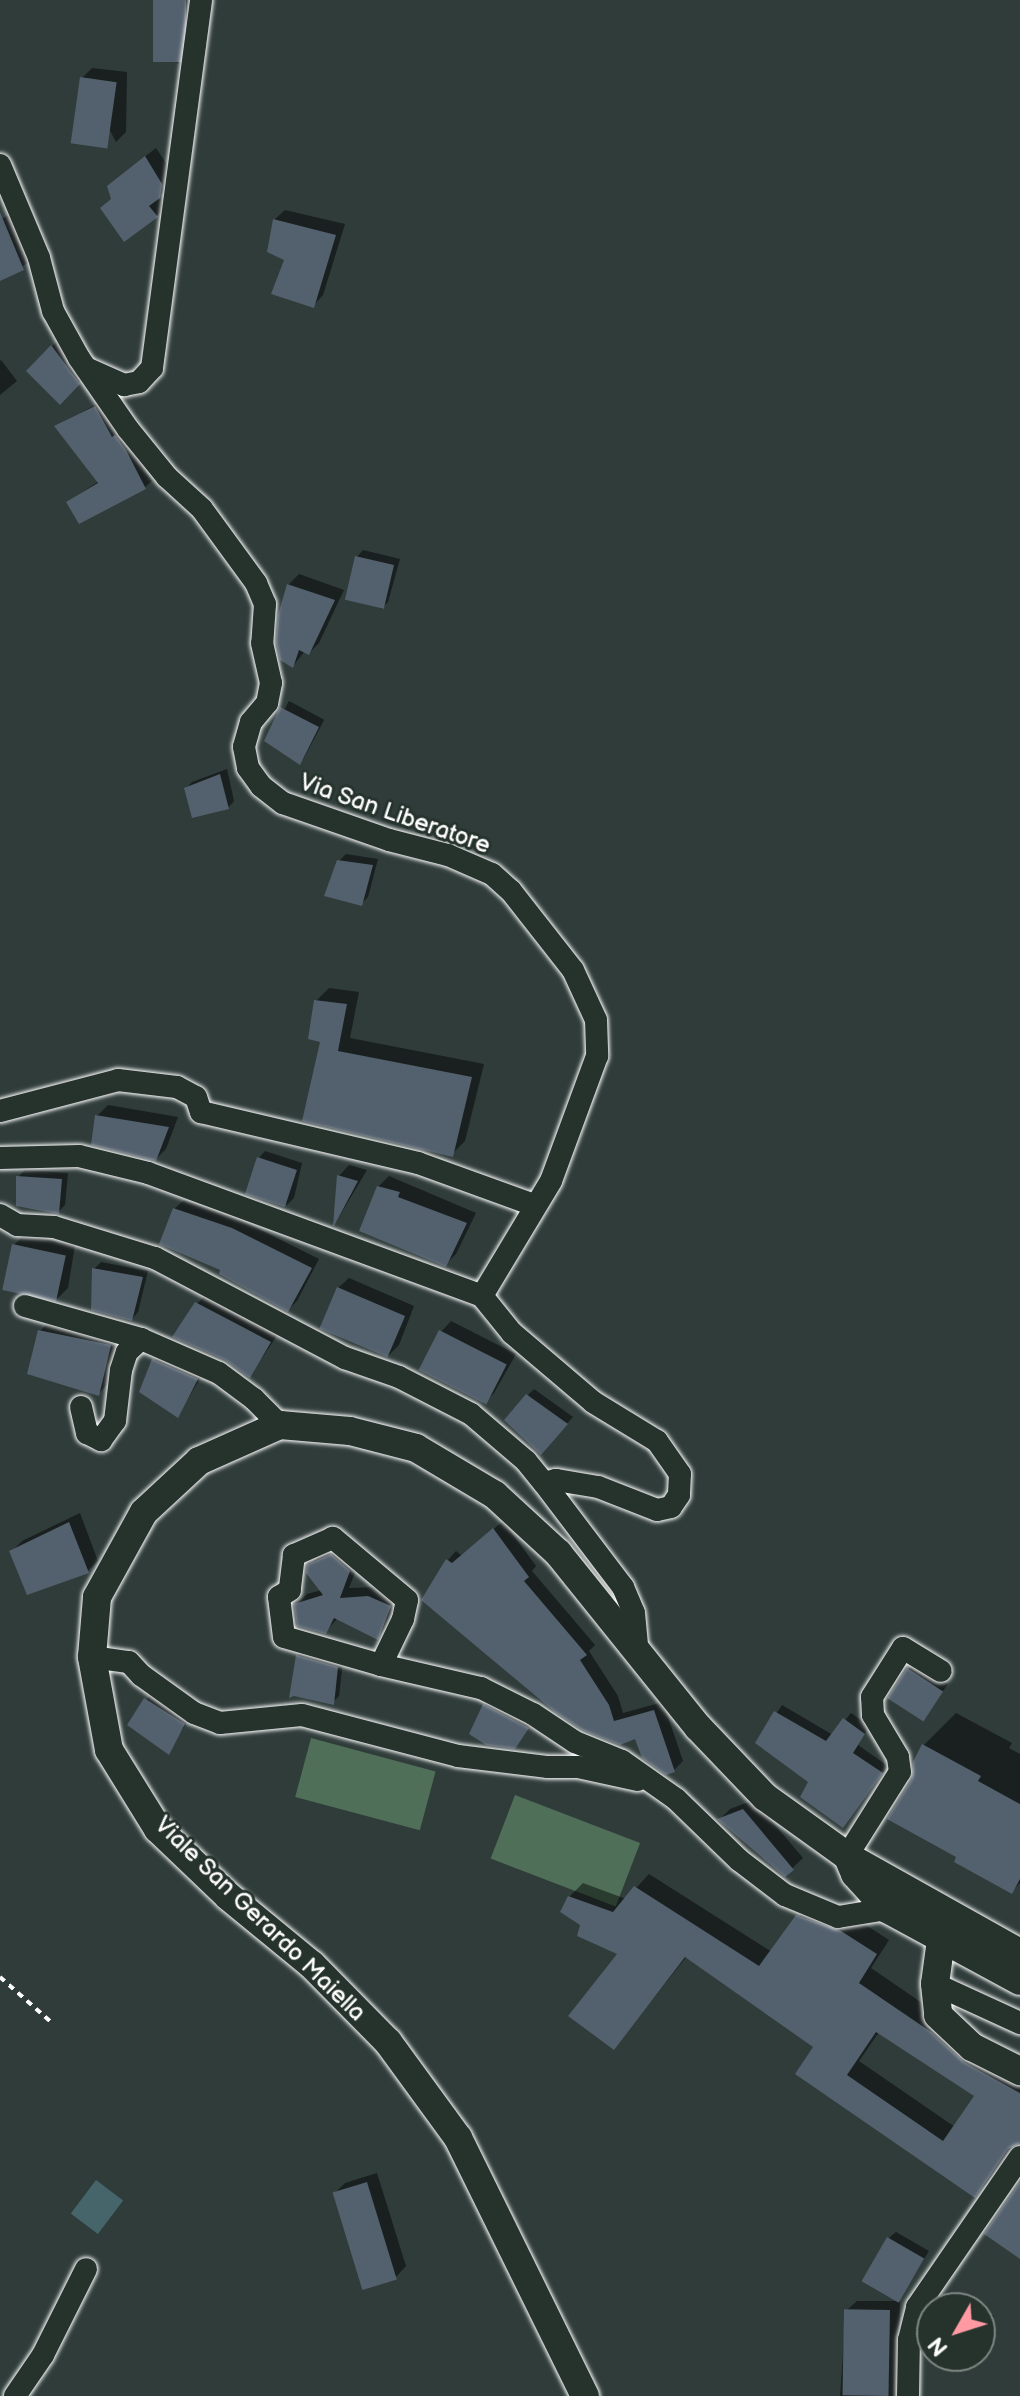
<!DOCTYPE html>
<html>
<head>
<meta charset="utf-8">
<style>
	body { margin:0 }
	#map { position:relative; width:1020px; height:2396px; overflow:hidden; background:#2f3c3a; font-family:"Balsamiq Sans",sans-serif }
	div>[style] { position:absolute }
	.green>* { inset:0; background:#506f58; transform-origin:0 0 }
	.water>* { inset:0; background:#45656b; transform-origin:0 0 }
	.shadow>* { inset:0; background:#0007; transform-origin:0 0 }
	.building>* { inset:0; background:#53606d; transform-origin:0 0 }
	.path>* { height:4px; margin-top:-2px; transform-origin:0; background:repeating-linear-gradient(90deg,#fff 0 6px,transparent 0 12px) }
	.roads { filter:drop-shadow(0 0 2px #fff) drop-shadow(0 0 2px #fff) }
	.minor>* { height:22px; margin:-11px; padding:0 11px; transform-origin:11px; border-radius:11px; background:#26332d }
	.major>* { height:28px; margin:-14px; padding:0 14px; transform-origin:14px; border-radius:14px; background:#26332d }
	span { translate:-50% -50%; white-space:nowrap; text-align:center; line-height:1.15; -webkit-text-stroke:6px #26332d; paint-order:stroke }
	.street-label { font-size:24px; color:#fff }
	.north { position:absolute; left:916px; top:2292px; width:80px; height:80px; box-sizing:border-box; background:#26332d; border:2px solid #7d8581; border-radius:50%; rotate:231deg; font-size:22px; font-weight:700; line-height:32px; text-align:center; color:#fff }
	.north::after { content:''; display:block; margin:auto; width:28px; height:36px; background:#ff9aa2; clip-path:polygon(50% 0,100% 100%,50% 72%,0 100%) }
</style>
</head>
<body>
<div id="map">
	<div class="green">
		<div style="left:311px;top:1738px;width:129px;height:61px;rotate:15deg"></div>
		<div style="left:515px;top:1795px;width:134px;height:68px;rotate:21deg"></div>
	</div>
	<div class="water">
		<div style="left:96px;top:2180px;width:34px;height:42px;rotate:37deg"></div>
	</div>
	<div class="shadow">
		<div style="clip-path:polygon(155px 0,194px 0,187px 54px,177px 64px)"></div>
		<div style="clip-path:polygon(92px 68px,127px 72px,126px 132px,116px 142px,82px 78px)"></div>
		<div style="clip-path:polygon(156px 148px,172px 172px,170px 186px,160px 196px,167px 205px,157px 216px,113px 198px,120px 176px)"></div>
		<div style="clip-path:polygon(285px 210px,345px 224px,323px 295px,313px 306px,286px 259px,274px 220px)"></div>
		<div style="clip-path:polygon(10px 214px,30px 262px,0 279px,0 220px)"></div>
		<div style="clip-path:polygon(58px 340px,85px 376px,60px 402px,29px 371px)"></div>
		<div style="clip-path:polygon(1px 360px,17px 381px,0 395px,0 361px)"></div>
		<div style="clip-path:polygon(102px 401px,152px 481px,145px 487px,68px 502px,99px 481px,57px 426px)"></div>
		<div style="clip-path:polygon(363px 550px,400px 559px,388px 602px,381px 609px,357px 557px)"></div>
		<div style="clip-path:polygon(299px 574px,344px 590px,319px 643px,309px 653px,305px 651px,293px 666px,288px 585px)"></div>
		<div style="left:289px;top:701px;width:40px;height:45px;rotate:28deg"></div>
		<div style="clip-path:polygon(227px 769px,234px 801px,228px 808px,186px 789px,192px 782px)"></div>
		<div style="clip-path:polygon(346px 854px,378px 859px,368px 897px,361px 904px,339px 861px)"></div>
		<div style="clip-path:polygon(329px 988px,359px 992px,350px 1038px,484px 1064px,465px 1141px,452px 1154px,323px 1041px,316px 1001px)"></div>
		<div style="clip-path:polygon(108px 1105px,178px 1117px,166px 1149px,156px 1159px,97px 1116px)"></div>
		<div style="clip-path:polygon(265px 1151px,302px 1163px,294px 1198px,287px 1205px,259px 1158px)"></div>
		<div style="clip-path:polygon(349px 1165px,367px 1170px,336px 1222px,339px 1176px)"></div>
		<div style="clip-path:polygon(25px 1170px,68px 1173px,65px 1205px,58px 1212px,18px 1177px)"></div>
		<div style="clip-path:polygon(389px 1176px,476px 1213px,456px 1254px,446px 1264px,378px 1187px)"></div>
		<div style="clip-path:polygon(184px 1200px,241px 1220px,319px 1259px,297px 1301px,288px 1310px,223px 1269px,174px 1209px)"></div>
		<div style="clip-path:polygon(24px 1235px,75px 1245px,68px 1288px,57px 1299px,14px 1245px)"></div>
		<div style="clip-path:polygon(101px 1262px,148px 1271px,138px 1312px,132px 1319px,94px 1269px)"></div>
		<div style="clip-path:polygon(349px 1278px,414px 1306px,399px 1345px,389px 1355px,338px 1288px)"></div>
		<div style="clip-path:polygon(207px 1293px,280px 1331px,250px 1376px,197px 1304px)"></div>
		<div style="clip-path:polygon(50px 1321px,120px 1335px,109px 1383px,99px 1393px,40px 1331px)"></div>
		<div style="clip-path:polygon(451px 1321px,516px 1354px,494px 1393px,484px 1404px,441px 1332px)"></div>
		<div style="clip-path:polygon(161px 1354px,204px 1372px,178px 1415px,154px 1361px)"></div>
		<div style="clip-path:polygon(534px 1389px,573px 1417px,547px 1446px,528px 1395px)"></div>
		<div style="clip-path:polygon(80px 1513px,98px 1561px,88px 1571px,11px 1552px,22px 1541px)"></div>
		<div style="clip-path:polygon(503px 1521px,536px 1566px,532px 1571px,595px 1645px,589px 1651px,618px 1696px,623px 1713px,663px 1702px,683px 1761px,674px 1770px,636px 1736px,620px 1743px,448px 1560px,456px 1551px,462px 1556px)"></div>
		<div style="clip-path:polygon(342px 1545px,360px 1560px,349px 1588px,379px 1587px,400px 1595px,387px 1627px,377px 1637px,338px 1618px,325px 1632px,296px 1605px,307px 1594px,322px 1590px,309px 1566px,320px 1555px)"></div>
		<div style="clip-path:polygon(304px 1649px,343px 1661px,339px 1696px,333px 1702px,298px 1656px)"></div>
		<div style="clip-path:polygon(915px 1663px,948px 1684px,922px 1720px,908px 1670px)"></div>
		<div style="left:152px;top:1692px;width:46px;height:39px;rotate:33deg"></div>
		<div style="clip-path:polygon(491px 1699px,534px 1721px,514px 1747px,484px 1706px)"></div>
		<div style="clip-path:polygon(782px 1705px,833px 1735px,851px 1713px,870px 1726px,858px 1745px,888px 1766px,849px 1819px,811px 1781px,758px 1742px)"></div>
		<div style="clip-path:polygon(956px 1713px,1012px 1743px,1009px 1748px,1020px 1754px,1020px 1883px,1011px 1892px,959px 1856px,924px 1745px)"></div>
		<div style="clip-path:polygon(754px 1800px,803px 1858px,785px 1875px,720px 1819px,730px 1809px)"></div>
		<div style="clip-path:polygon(evenodd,649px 1874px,772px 1952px,811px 1902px,855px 1918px,889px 1940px,871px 1968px,1020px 2070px,1020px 2141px,988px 2182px,975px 2195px,816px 2047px,687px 1956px,614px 2048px,620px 1954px,582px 1924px,569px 1897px,583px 1883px,626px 1899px,649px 1874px,879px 2032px,976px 2095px,955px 2127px,859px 2061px,879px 2032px)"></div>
		<div style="clip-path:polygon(377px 2173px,406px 2266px,396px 2277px,335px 2193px,345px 2183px)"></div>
		<div style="clip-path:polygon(896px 2232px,929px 2251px,900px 2299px,889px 2238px)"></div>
		<div style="clip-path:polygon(963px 2295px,994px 2316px,980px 2338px,980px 2308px,952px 2308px)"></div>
		<div style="clip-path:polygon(857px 2301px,900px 2301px,898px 2396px,840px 2396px,846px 2311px)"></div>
	</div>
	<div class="building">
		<div style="left:153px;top:0;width:33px;height:62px"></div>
		<div style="left:80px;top:77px;width:37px;height:67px;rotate:8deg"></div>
		<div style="clip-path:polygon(145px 156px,162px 184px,160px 198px,149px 206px,158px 217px,124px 242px,100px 208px,111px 199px,107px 186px)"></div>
		<div style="clip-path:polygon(0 212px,24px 270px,0 281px)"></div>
		<div style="clip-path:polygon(273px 219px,336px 235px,314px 308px,271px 294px,284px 260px,267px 252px)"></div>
		<div style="clip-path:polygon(51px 345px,80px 384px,60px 405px,26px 371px)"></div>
		<div style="clip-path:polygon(95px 406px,112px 437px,115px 435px,126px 450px,146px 489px,79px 524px,66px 502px,98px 483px,54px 426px)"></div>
		<div style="left:355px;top:556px;width:40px;height:45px;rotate:13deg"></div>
		<div style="clip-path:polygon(287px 584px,335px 600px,309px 655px,299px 650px,293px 668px,280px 660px,276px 642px,278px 615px)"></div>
		<div style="clip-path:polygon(280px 707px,319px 727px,300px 765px,264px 741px)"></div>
		<div style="clip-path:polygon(220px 774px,229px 809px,192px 818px,184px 788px)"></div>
		<div style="clip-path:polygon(337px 860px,373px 865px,362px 906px,324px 896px)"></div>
		<div style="clip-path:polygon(314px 1000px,347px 1004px,338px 1051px,472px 1077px,453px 1157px,302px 1121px,320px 1042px,308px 1039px)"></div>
		<div style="clip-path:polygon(95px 1115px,169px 1127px,156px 1161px,91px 1145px)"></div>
		<div style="left:257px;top:1157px;width:42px;height:39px;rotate:18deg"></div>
		<div style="clip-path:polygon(337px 1175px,358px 1181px,334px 1226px,333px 1226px)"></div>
		<div style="clip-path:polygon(16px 1176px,62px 1179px,59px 1214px,16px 1206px)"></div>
		<div style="clip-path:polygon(377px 1186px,400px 1192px,398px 1197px,467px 1223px,446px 1267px,359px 1231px)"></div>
		<div style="clip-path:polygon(173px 1208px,232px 1228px,312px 1268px,288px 1312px,219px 1274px,220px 1270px,159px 1244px)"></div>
		<div style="left:12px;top:1244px;width:55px;height:47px;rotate:12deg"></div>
		<div style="clip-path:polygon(92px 1268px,143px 1277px,132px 1321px,91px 1310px)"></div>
		<div style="left:337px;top:1287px;width:74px;height:45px;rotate:23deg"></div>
		<div style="clip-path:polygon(195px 1302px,271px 1342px,250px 1378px,225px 1360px,172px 1337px)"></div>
		<div style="clip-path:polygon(38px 1330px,111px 1345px,99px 1396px,27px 1374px)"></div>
		<div style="left:439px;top:1330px;width:76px;height:45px;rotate:27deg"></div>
		<div style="clip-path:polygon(152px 1359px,198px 1379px,178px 1418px,139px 1392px)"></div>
		<div style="clip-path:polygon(526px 1394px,568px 1424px,541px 1455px,504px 1420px)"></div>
		<div style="clip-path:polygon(69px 1522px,89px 1573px,27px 1595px,9px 1551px)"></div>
		<div style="clip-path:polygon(493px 1528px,529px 1577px,524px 1581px,587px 1655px,580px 1660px,609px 1705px,614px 1721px,654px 1710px,675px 1772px,666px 1775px,642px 1758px,635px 1739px,620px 1745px,582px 1730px,555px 1712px,421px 1600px,446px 1559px,452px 1563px)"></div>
		<div style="clip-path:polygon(331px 1554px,350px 1571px,340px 1598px,368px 1596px,391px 1606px,378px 1640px,334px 1618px,326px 1634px,297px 1626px,294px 1604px,323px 1595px,306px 1573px,307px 1565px)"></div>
		<div style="clip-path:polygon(296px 1655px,338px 1667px,334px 1705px,294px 1696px,289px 1698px)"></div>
		<div style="left:907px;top:1668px;width:43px;height:36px;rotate:33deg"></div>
		<div style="clip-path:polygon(144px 1698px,185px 1724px,169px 1755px,127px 1725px)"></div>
		<div style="clip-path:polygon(483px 1704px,529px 1728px,515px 1749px,486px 1745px,469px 1734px)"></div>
		<div style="clip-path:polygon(774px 1711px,826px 1741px,843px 1718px,865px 1734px,853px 1753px,883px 1773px,843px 1828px,800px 1797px,808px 1782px,755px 1743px)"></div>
		<div style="clip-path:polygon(922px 1744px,981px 1776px,978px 1781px,1020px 1804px,1020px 1879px,1012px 1894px,954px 1862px,956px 1857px,887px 1819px,912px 1779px,913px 1762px)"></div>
		<div style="clip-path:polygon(743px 1809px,794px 1870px,785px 1877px,717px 1819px)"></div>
		<div style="clip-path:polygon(evenodd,634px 1886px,759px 1966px,796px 1915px,841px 1931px,877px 1954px,859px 1983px,931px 2032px,964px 2062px,1020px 2093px,1020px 2143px,1008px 2149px,975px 2198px,795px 2074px,813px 2047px,685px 1957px,614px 2050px,568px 2016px,617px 1954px,577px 1936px,580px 1925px,560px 1912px,568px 1896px,613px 1912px,634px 1886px,876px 2032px,974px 2096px,943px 2141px,847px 2075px,876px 2032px)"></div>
		<div style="left:367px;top:2182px;width:102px;height:36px;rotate:73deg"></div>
		<div style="clip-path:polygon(1020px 2182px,1020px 2259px,984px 2234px)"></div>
		<div style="left:887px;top:2237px;width:43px;height:51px;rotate:30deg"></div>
		<div style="left:890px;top:2310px;width:86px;height:46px;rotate:91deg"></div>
	</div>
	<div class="path">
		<div style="left:0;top:1977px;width:68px;rotate:41.4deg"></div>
	</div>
	<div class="roads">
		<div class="minor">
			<div style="left:0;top:165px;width:101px;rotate:67.2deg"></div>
			<div style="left:39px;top:258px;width:55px;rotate:75.2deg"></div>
			<div style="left:53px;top:311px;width:54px;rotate:61deg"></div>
			<div style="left:79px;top:358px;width:86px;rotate:55.4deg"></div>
			<div style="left:128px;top:429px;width:62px;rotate:50.9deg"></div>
			<div style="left:167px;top:477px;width:47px;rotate:42.4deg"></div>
			<div style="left:202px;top:509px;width:92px;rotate:53.9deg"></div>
			<div style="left:256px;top:583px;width:23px;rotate:67deg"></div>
			<div style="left:265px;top:604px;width:39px;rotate:94deg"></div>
			<div style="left:262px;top:643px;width:41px;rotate:77.3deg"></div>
			<div style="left:271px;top:683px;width:20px;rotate:101deg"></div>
			<div style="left:267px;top:703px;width:25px;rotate:130deg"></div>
			<div style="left:251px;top:722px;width:26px;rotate:106deg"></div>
			<div style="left:244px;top:747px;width:21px;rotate:79deg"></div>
			<div style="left:248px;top:768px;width:22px;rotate:54deg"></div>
			<div style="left:261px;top:786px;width:28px;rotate:38deg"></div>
			<div style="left:283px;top:803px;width:112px;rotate:19.2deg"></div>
			<div style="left:389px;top:840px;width:61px;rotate:14.3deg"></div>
			<div style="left:448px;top:855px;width:48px;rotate:23.4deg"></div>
			<div style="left:492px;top:874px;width:25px;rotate:42deg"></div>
			<div style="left:511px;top:891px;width:100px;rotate:51.9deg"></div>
			<div style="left:573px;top:970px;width:55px;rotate:65.3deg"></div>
			<div style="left:596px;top:1020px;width:36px;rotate:88deg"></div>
			<div style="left:597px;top:1056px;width:133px;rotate:110.2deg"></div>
			<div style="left:551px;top:1181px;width:134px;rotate:121deg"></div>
			<div style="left:482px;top:1296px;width:48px;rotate:51deg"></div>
			<div style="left:512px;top:1333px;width:106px;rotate:40.4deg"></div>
			<div style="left:593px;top:1402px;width:75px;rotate:31.4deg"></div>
			<div style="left:657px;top:1441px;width:40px;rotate:55.1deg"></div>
			<div style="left:680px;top:1474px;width:21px;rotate:93deg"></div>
			<div style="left:679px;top:1495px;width:14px;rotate:124deg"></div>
			<div style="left:671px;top:1507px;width:14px;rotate:168deg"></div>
			<div style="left:657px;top:1510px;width:63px;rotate:-158.7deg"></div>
			<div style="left:598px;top:1487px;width:43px;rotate:-170.5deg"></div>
			<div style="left:556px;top:1480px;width:12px;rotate:166deg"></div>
			<div style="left:544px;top:1483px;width:131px;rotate:52.8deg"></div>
			<div style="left:623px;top:1587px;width:28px;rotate:67deg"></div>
			<div style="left:634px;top:1613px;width:42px;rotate:84.6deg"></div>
			<div style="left:86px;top:368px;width:42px;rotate:24.1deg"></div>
			<div style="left:124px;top:385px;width:15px;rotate:-11deg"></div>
			<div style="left:139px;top:382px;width:19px;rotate:-47deg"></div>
			<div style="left:152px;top:368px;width:371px;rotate:-82.4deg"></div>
			<div style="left:0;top:1111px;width:122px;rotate:-14.7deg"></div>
			<div style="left:118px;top:1080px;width:59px;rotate:6.8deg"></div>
			<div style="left:177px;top:1087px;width:21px;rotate:28deg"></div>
			<div style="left:196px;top:1097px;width:16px;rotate:72deg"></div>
			<div style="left:201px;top:1112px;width:223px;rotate:13.2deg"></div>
			<div style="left:418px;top:1163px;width:123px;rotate:19.9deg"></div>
			<div style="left:0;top:1158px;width:79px;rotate:-1.5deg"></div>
			<div style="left:79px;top:1156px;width:71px;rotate:13.8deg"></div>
			<div style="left:148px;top:1173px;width:356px;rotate:20.2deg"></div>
			<div style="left:0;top:1215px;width:20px;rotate:30deg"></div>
			<div style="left:17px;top:1225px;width:37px;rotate:3deg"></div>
			<div style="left:54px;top:1227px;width:106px;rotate:17.1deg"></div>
			<div style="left:155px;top:1258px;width:215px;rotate:27.8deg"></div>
			<div style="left:345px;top:1358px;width:57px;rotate:19.4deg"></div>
			<div style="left:399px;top:1377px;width:81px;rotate:27.2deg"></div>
			<div style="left:471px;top:1414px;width:72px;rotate:40.5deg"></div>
			<div style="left:526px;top:1461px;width:28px;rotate:51deg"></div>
			<div style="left:25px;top:1306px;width:121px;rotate:15.9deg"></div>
			<div style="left:81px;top:1407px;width:27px;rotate:77deg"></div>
			<div style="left:87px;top:1433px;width:16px;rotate:27deg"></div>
			<div style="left:101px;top:1440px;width:24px;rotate:-54deg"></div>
			<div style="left:115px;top:1421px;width:51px;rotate:-83.3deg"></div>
			<div style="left:121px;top:1370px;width:19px;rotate:-72deg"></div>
			<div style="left:127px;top:1352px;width:19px;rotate:-43deg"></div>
			<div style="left:141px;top:1339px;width:85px;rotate:23.6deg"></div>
			<div style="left:219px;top:1373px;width:44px;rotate:36.6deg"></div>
			<div style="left:254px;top:1399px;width:37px;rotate:45deg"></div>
			<div style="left:92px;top:1657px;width:37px;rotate:8deg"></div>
			<div style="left:129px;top:1662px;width:18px;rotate:47deg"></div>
			<div style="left:141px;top:1675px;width:65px;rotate:35.6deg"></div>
			<div style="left:194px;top:1713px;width:28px;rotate:21deg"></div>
			<div style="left:220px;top:1723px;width:82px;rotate:-5.6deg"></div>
			<div style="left:302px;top:1715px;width:161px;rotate:14.7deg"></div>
			<div style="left:458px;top:1756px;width:91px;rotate:7deg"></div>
			<div style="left:548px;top:1767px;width:30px"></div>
			<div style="left:578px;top:1767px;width:61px;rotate:12.2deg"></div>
			<div style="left:381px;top:1665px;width:51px;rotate:-64.4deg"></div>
			<div style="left:403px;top:1619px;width:19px;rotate:-78deg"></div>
			<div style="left:407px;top:1600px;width:97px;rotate:-140deg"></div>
			<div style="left:333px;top:1538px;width:43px;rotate:156.4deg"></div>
			<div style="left:294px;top:1555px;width:35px;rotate:97deg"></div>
			<div style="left:290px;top:1590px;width:13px;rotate:148deg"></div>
			<div style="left:279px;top:1597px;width:40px;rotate:82.9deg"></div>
			<div style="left:284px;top:1637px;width:101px;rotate:16.1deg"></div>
			<div style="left:381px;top:1665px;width:103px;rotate:13deg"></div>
			<div style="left:481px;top:1688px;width:58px;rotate:26.6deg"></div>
			<div style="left:533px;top:1714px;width:50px;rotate:33.7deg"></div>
			<div style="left:575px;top:1742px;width:51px;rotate:22deg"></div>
			<div style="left:622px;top:1761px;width:66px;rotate:35.1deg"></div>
			<div style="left:676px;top:1799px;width:88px;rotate:44.1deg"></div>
			<div style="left:739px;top:1860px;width:58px;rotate:37.3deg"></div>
			<div style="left:785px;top:1895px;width:57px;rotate:22.5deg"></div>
			<div style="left:838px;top:1917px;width:50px;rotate:-9.3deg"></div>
			<div style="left:847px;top:1856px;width:99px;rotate:-57.8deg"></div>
			<div style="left:900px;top:1772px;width:15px;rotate:-98deg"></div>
			<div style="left:898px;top:1757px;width:49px;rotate:-120.8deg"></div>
			<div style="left:873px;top:1715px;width:18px;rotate:-93deg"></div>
			<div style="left:872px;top:1697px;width:58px;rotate:-57.7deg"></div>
			<div style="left:903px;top:1648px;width:44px;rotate:31.2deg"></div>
			<div style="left:935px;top:1984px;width:94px;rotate:24.6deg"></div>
			<div style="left:15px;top:2396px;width:50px;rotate:-55.7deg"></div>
			<div style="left:43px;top:2355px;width:96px;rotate:-63.4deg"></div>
			<div style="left:908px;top:2396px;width:56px;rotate:-89deg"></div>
			<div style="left:909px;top:2340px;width:34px;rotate:-76deg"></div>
			<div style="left:917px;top:2307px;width:182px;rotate:-55.5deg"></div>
		</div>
		<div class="major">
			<div style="left:850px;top:1862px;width:13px;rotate:67deg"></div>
			<div style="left:855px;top:1874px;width:47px;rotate:47.6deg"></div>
			<div style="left:887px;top:1909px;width:151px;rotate:28.4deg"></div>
			<div style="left:941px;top:1940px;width:44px;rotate:97.8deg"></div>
			<div style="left:935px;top:1984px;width:31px;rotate:84deg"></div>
			<div style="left:938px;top:2015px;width:47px;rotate:43.3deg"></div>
			<div style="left:972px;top:2047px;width:54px;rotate:26.6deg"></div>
			<div style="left:585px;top:2396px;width:288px;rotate:-116.2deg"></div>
			<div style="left:458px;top:2138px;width:119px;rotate:-126.1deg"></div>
			<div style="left:388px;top:2042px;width:108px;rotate:-134.6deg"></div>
			<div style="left:312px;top:1965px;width:109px;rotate:-140.6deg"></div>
			<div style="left:228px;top:1896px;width:97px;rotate:-136.3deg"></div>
			<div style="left:158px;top:1829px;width:93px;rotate:-121.8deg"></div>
			<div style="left:109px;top:1750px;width:95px;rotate:-100.4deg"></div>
			<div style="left:92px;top:1657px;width:60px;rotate:-85.2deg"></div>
			<div style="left:97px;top:1597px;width:97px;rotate:-61.1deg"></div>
			<div style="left:144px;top:1512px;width:75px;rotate:-42.8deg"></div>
			<div style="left:199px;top:1461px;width:89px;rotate:-24deg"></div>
			<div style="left:280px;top:1425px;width:70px;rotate:4.9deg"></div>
			<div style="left:350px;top:1431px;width:68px;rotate:14.4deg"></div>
			<div style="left:416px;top:1448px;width:92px;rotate:30.7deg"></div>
			<div style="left:495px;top:1495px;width:86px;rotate:42.6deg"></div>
			<div style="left:558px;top:1553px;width:223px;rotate:51.2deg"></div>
			<div style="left:698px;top:1727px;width:97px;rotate:46.3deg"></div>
			<div style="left:765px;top:1797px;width:101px;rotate:35.7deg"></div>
			<div style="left:847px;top:1856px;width:198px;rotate:29.3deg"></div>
		</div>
	</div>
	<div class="street-label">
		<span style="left:395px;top:814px;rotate:19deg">Via San Liberatore</span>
		<span style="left:260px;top:1919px;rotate:44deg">Viale San Gerardo Maiella</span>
	</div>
	<div class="north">N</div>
</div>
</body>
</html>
